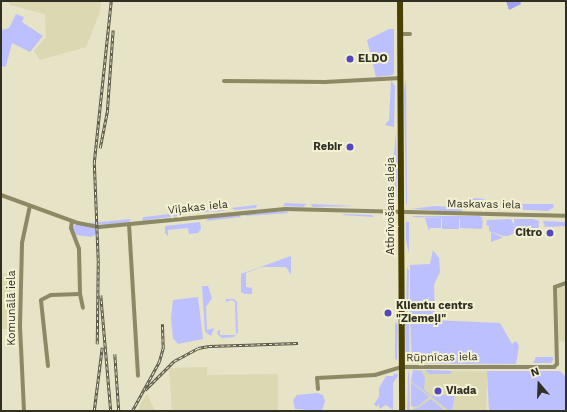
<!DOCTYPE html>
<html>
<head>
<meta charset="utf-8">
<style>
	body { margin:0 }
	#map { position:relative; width:567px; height:412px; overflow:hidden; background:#e6e3c6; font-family:"Work Sans",sans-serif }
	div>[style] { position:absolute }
	.built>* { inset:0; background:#dbd8b2; transform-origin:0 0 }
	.green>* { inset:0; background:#bcc0ff; transform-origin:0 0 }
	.water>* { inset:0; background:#9ea1f0 }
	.minor>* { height:4px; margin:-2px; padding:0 2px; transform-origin:2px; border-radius:2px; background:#8d8965 }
	.primary>* { height:6px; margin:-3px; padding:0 3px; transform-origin:3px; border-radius:3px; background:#474000 }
	.rail>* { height:2.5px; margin-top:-1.25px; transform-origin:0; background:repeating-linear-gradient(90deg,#f4f1d3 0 3px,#595748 0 6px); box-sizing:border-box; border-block:1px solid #595748 }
	.dots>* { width:11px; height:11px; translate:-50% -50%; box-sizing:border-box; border:2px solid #f4f1d3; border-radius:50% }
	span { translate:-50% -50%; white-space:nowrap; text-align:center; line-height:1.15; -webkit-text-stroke:4px #f4f1d3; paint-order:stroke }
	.poi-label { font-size:11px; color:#302f23; font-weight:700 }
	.left { translate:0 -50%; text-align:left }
	.right { translate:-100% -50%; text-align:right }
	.street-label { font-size:11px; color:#302f23 }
	.frame { position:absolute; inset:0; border:2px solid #302f23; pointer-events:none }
	.north { position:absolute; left:519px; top:364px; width:40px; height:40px; -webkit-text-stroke:3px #f4f1d3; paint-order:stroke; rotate:341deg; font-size:11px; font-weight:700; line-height:16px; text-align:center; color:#302f23 }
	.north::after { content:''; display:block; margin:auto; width:14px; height:18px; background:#302f23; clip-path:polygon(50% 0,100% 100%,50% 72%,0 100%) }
</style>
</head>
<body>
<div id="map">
	<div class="built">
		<div style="clip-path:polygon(8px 1px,101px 1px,100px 12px,86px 47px,40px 60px,34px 51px,46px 37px,45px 14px,10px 5px)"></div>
		<div style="left:1px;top:274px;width:14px;height:55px"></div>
		<div style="clip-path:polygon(566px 286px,566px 342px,559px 341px,558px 290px,560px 287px)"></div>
		<div style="clip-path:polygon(207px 367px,207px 375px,278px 374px,278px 411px,172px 411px,169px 368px)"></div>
		<div style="left:413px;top:370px;width:74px;height:41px;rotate:1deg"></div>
		<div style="clip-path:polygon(147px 394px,155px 411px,138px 411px,140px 405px)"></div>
	</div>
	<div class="green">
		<div style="clip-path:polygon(16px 14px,24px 17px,22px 22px,43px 36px,30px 52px,12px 43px,6px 66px,1px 67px,1px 30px,9px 28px)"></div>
		<div style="clip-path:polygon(389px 29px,394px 29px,394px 72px,393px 75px,376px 77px,367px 40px)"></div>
		<div style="clip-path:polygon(406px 79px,407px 204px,406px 205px,404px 90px)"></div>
		<div style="clip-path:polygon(391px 80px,395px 86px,394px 127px,385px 125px,389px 120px)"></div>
		<div style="clip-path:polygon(396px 132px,397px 167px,396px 205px,393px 165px)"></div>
		<div style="clip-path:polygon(475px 198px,484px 199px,491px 208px,503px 210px,468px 208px,467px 200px)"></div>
		<div style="clip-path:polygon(285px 203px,307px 204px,303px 207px,283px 206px)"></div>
		<div style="clip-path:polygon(310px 204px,356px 206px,313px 207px)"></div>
		<div style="clip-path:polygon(522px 204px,553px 204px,554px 207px,548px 211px,507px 209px)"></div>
		<div style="clip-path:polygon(257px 205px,256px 208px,235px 210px,231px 208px)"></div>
		<div style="clip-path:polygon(434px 206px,456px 207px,464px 208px,461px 212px,411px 209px)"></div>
		<div style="clip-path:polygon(227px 208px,224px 211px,185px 213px)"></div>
		<div style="clip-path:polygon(286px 211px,289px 213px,245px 216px,247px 214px)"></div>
		<div style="clip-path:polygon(180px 213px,177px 216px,142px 221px,143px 217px)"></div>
		<div style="clip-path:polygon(345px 214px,372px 215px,374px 217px,342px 215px)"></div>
		<div style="clip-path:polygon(239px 215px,241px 217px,206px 221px,209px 218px)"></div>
		<div style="clip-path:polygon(480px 216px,483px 219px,411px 217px,415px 216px)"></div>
		<div style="clip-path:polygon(441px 218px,441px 228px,430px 228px,429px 231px,425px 218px)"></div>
		<div style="left:442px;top:218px;width:17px;height:11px"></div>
		<div style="clip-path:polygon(476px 218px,483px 220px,482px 229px,460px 228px,460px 218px)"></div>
		<div style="clip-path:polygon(131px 219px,129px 222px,104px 225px,89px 223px)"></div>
		<div style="clip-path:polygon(511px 219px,517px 231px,509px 236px,503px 236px,489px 231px,489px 226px,486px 225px,487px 220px)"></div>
		<div style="clip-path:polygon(533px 219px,539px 221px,538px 238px,524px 234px,514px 225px,514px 219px)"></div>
		<div style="clip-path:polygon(543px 221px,566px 222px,566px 226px,545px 227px)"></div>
		<div style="clip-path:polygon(200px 222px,201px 229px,198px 233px,189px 234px,188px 228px,168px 230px,168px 236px,165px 233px,165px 226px)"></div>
		<div style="clip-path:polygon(386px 222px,392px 222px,393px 224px,393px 259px,391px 223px)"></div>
		<div style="clip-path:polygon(406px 222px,409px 222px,409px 253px,406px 241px)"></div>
		<div style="clip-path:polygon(76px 224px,96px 228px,96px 234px,92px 237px,76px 235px,72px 228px)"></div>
		<div style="clip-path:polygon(491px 232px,502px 237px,502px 238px,491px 242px)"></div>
		<div style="clip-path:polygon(433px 250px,439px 258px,440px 272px,434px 285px,435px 318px,410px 318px,410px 265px,430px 264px)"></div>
		<div style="clip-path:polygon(291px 256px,291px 275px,286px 267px,261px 267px,246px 273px,246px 287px,252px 288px,252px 294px,245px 294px,241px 292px,241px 274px)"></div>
		<div style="clip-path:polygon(407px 267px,409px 271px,408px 318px,406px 315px)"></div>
		<div style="clip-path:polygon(202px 286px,208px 286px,212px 298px,206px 307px,207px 330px,214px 328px,211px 336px,205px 332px)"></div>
		<div style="clip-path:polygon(198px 297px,203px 339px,178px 344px,173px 338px,171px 318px,173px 300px)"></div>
		<div style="clip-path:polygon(226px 299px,234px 299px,237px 302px,238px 332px,234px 337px,222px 338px,217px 334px,218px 330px,222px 331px,220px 331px,220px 335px,236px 335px,235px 302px,232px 300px,226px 302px)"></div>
		<div style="clip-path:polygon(410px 319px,500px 323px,512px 344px,516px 341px,519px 346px,516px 364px,458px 363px,519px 365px,412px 363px,430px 362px,412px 362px)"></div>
		<div style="left:409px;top:320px;width:39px;height:4px;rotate:89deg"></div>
		<div style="clip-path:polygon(395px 322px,398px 325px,397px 360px,395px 359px)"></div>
		<div style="clip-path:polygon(536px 357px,553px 357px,553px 360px,551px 363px,533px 363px)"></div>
		<div style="clip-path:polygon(409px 370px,410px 411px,407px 411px,408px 375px)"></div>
		<div style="clip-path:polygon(413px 370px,422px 371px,425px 378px,424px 389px,431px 396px,455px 394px,452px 411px,448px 410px,411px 381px)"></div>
		<div style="clip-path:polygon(426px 371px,426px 370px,452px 371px,450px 374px,429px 374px)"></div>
		<div style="clip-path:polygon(487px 371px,560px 371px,566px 377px,566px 411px,489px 411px)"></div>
		<div style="left:395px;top:373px;width:4px;height:38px;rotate:34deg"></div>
		<div style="clip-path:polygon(386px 376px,393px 376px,393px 410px,386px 405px,379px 409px,379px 388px)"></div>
		<div style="clip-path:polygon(411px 382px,429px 397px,417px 407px,411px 406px)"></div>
		<div style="clip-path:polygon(317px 393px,323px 395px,325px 401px,322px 411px,295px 409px,293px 400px,297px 395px)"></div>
		<div style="clip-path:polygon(431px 399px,445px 411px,411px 410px,418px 408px)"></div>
	</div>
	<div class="water">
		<div style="clip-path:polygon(506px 1px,520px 1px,521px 4px,509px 10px)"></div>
	</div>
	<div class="minor">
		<div style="left:400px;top:34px;width:10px"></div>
		<div style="left:224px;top:81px;width:101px;rotate:0.6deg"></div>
		<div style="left:325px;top:82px;width:76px;rotate:-3deg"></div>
		<div style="left:1px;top:195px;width:82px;rotate:20deg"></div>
		<div style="left:78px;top:223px;width:21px;rotate:11deg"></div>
		<div style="left:99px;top:227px;width:187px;rotate:-5.5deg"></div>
		<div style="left:285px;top:209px;width:281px;rotate:1.4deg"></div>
		<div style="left:72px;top:221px;width:7px;rotate:98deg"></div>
		<div style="left:71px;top:228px;width:22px;rotate:69deg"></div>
		<div style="left:79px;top:249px;width:45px;rotate:88.7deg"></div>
		<div style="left:80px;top:294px;width:14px;rotate:78deg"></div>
		<div style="left:129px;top:224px;width:152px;rotate:86.6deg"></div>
		<div style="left:48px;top:366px;width:66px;rotate:-96.1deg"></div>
		<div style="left:41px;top:300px;width:11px;rotate:-27deg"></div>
		<div style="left:51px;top:295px;width:29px;rotate:-2deg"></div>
		<div style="left:318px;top:389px;width:11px;rotate:-95deg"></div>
		<div style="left:317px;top:378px;width:58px;rotate:-3deg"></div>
		<div style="left:375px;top:375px;width:28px;rotate:-17deg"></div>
		<div style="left:402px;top:367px;width:152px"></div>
		<div style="left:554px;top:367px;width:4px;rotate:-45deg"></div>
		<div style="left:557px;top:364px;width:77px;rotate:-91.5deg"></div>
		<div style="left:555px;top:287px;width:12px;rotate:-20deg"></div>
		<div style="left:24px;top:411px;width:85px;rotate:-92.7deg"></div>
		<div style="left:20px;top:326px;width:83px;rotate:-88.6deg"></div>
		<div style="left:22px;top:243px;width:38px;rotate:-78deg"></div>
	</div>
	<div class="primary">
		<div style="left:400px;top:1px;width:410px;rotate:89.7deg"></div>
	</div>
	<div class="rail">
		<div style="left:100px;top:148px;width:36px;rotate:-79deg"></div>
		<div style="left:107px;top:113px;width:83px;rotate:-85.9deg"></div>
		<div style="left:101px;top:295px;width:116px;rotate:85.1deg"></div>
		<div style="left:97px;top:344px;width:83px;rotate:-89.3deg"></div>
		<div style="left:98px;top:261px;width:98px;rotate:-92.3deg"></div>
		<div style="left:94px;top:163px;width:163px;rotate:-84deg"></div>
		<div style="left:115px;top:354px;width:57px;rotate:86deg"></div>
		<div style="left:145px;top:390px;width:41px;rotate:-45deg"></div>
		<div style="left:174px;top:361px;width:27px;rotate:-28deg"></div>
		<div style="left:198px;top:348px;width:11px;rotate:-10deg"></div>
		<div style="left:209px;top:346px;width:89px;rotate:-1.9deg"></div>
		<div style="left:94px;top:411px;width:64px;rotate:-82.8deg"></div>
		<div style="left:132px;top:411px;width:56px;rotate:-61.1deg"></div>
		<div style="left:159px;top:362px;width:15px;rotate:-74deg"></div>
		<div style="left:163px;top:348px;width:24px;rotate:-92deg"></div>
	</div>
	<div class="dots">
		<div style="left:350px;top:59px;background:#5247be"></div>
		<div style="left:350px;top:147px;background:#5247be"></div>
		<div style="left:550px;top:233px;background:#5247be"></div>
		<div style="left:388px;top:313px;background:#5247be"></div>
		<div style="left:438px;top:391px;background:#5247be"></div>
	</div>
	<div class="poi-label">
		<span class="left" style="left:358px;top:59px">ELDO</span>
		<span class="right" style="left:342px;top:147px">Rebir</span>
		<span class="right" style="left:542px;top:233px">Citro</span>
		<span class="left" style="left:396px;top:313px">Klientu centrs<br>"Ziemeļi"</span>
		<span class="left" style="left:446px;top:391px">Viada</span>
	</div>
	<div class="street-label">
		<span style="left:484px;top:205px;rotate:1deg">Maskavas iela</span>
		<span style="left:391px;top:206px;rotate:-90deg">Atbrīvošanas aleja</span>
		<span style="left:198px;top:208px;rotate:-6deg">Viļakas iela</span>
		<span style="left:12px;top:308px;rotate:-90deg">Komunālā iela</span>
		<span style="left:442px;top:358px;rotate:-1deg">Rūpnīcas iela</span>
	</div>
	<div class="frame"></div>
	<div class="north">N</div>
</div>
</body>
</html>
